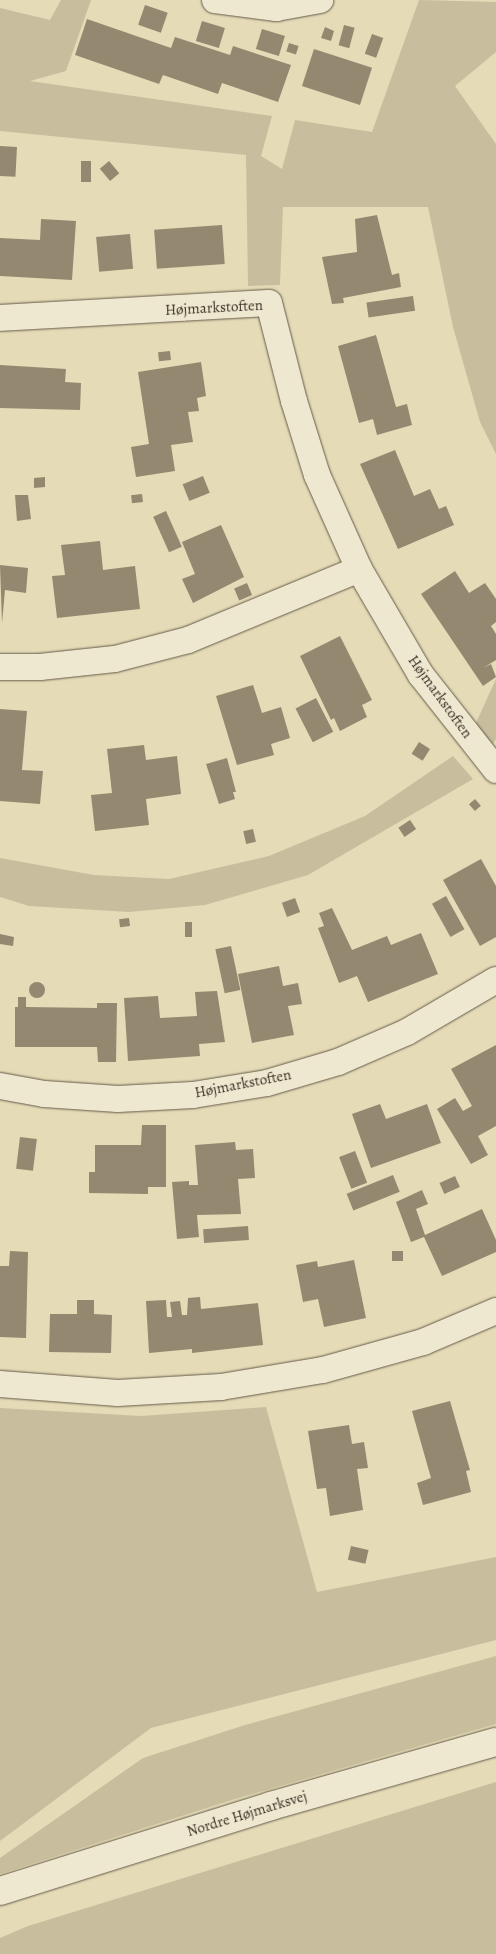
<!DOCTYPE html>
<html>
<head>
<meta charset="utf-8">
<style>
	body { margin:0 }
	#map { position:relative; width:496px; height:1954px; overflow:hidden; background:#e5dbb7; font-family:Alegreya,serif }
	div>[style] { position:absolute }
	.green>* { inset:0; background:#c8be9e }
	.building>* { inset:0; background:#948870; transform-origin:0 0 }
	.round { border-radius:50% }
	.roads { filter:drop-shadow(0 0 1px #665a49) drop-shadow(0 0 1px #665a49) }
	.minor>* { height:26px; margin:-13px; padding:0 13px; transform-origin:13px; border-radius:13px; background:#eee8d0 }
	.tertiary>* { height:28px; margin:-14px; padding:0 14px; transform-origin:14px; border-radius:14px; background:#eee8d0 }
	span { translate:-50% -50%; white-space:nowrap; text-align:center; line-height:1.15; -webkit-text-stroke:5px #eee8d0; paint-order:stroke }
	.street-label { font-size:15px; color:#3c2f24 }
</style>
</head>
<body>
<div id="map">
	<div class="green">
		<div style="clip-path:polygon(61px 0,91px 0,66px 71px,30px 81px,272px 116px,261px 156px,282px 169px,295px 120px,372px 132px,419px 0,496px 2px,496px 52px,455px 86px,496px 144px,496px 454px,480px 422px,453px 327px,428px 207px,283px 207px,280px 285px,248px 286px,246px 155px,0 131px,0 8px,50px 20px)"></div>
		<div style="clip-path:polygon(496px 679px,496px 739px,493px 744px,475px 725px)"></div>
		<div style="clip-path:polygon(453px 756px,473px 779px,308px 875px,205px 905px,129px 912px,29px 906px,0 897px,0 858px,94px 875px,169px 879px,269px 856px,365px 816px)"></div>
		<div style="clip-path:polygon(266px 1407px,317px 1592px,496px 1557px,496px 1640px,151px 1728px,0 1841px,0 1408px,141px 1416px)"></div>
		<div style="clip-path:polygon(496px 1656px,496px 1724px,235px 1799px,0 1874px,0 1858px,143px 1758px,245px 1725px)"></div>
		<div style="clip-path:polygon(496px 1782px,496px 1954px,0 1954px,0 1938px,28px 1926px)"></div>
	</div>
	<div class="building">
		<div style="left:145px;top:5px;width:24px;height:21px;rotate:19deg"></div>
		<div style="clip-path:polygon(87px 19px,171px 48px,175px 37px,230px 55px,233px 46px,291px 65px,278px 102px,222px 83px,218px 94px,163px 75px,159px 84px,75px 55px)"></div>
		<div style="left:202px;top:21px;width:24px;height:21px;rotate:17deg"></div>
		<div style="left:344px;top:25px;width:11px;height:21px;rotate:15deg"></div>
		<div style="clip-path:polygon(325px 27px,334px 31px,331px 41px,321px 38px)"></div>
		<div style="left:262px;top:29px;width:24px;height:21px;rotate:17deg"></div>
		<div style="left:372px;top:34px;width:12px;height:21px;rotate:20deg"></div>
		<div style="left:289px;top:43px;width:10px;height:9px;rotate:17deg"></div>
		<div style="left:314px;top:49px;width:61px;height:39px;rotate:18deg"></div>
		<div style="left:0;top:146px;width:17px;height:30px;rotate:3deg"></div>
		<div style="left:81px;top:161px;width:10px;height:21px"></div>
		<div style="left:109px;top:161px;width:16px;height:12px;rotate:50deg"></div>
		<div style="clip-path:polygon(377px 215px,392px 275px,399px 273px,401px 287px,343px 298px,344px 303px,332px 304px,322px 257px,357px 252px,355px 219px)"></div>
		<div style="clip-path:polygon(41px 219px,76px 221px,72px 280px,0 276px,0 238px,40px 240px)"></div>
		<div style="left:222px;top:225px;width:39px;height:68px;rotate:86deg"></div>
		<div style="left:130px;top:234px;width:35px;height:34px;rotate:85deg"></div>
		<div style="left:413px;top:296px;width:15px;height:47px;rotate:82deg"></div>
		<div style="clip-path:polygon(376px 335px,396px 407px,407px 404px,412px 425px,377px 435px,373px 419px,359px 423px,338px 346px)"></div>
		<div style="left:170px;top:351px;width:9px;height:12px;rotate:84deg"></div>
		<div style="clip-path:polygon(201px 362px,206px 396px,197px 398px,199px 411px,188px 412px,193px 442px,171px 445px,175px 471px,136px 477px,131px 447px,149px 444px,138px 372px)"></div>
		<div style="clip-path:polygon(0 365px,66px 369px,65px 382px,81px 383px,80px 410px,0 408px)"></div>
		<div style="clip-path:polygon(395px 450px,414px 496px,430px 489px,439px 509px,446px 506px,454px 525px,398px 549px,360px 464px)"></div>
		<div style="left:203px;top:476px;width:18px;height:22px;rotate:68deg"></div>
		<div style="clip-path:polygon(45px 477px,45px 487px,34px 488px,34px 478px)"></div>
		<div style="left:142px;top:494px;width:8px;height:11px;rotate:83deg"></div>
		<div style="clip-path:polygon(15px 495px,28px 495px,31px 519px,17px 521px)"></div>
		<div style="left:166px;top:511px;width:39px;height:14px;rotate:66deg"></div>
		<div style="clip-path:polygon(221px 525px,244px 577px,193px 603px,182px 579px,195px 574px,182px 542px)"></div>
		<div style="clip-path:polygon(100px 541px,103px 570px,135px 566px,140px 609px,57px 618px,52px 576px,65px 575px,61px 545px)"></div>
		<div style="clip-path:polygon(0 565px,28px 568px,26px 593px,5px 590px,2px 623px)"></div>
		<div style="clip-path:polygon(455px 571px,469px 593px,485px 583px,496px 599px,496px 622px,491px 626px,496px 634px,496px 660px,483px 668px,491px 664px,496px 677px,483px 686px,421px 594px)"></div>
		<div style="left:247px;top:583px;width:13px;height:14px;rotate:67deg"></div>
		<div style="clip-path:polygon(340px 636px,372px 700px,362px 705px,367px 717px,340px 731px,334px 718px,331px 720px,300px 656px)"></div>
		<div style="clip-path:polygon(253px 685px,262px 713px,281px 707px,290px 738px,271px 744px,274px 755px,237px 765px,216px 696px)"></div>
		<div style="left:316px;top:698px;width:38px;height:23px;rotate:63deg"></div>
		<div style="clip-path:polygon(0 709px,27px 711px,22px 770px,43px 771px,40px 804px,0 801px)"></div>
		<div style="left:419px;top:742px;width:13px;height:14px;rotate:32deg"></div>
		<div style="clip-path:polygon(144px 745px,146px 760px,177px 756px,181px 794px,146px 799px,149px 825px,95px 831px,91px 795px,112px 793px,107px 749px)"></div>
		<div style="clip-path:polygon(227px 758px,236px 792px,233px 792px,235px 799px,219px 804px,206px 764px)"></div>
		<div style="left:475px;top:799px;width:9px;height:8px;rotate:49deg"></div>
		<div style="left:410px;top:820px;width:11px;height:14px;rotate:56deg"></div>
		<div style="left:253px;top:829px;width:13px;height:10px;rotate:77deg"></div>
		<div style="clip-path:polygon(481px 859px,496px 886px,496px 937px,480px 946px,443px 880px)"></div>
		<div style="left:446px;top:896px;width:38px;height:16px;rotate:61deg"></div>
		<div style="left:295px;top:898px;width:15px;height:14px;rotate:70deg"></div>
		<div style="clip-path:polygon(332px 908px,352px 950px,387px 936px,391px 945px,421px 933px,438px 974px,368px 1002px,357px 976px,339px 983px,318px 928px,324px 926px,319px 913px)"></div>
		<div style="left:129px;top:918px;width:8px;height:10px;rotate:83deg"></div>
		<div style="left:185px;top:922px;width:7px;height:15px"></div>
		<div style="clip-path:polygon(0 934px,14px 937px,13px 946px,0 944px)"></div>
		<div style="left:231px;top:946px;width:45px;height:16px;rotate:78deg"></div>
		<div style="clip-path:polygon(279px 966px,283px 986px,298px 983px,302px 1004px,288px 1006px,294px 1035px,252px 1043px,238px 974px)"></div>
		<div class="round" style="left:29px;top:982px;width:16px;height:16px"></div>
		<div style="clip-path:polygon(217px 991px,225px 1042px,199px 1044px,200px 1056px,128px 1061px,124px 998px,158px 996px,160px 1018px,197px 1016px,195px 992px)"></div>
		<div style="clip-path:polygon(18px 997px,26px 997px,26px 1007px,97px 1008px,97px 1003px,117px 1003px,116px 1062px,98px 1062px,97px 1047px,15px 1047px,15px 1007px,18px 1007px)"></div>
		<div style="clip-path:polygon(496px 1045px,496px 1126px,478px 1136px,488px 1155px,471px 1164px,437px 1109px,455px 1098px,463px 1111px,472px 1106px,451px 1069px)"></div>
		<div style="clip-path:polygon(380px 1104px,386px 1119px,427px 1104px,441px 1143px,371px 1168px,352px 1114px)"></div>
		<div style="clip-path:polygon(142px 1125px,166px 1125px,166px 1187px,148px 1187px,148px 1194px,89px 1193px,89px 1172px,95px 1172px,95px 1145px,141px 1145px)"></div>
		<div style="left:20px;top:1137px;width:17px;height:32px;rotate:7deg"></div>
		<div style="clip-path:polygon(235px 1142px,236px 1150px,253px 1149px,255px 1178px,238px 1179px,241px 1214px,197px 1215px,199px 1237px,177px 1239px,172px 1182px,189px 1181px,189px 1185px,198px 1185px,195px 1145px)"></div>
		<div style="left:355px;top:1151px;width:34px;height:17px;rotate:69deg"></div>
		<div style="left:393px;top:1175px;width:18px;height:50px;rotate:68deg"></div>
		<div style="left:455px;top:1176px;width:12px;height:17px;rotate:66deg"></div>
		<div style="clip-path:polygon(422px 1190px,428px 1204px,416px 1209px,425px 1235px,482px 1209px,496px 1240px,496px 1252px,442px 1276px,424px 1237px,411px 1242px,396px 1202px)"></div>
		<div style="left:248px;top:1226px;width:14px;height:45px;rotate:86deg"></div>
		<div style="clip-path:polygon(10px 1251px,28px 1252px,26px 1338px,0 1337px,0 1266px,9px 1266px)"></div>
		<div style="left:392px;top:1251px;width:11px;height:10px"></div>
		<div style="clip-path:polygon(354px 1260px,366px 1318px,324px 1327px,318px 1299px,303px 1302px,296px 1265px,317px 1261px,318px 1267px)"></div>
		<div style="clip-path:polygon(200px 1297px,201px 1309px,258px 1303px,263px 1345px,192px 1353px,192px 1349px,149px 1353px,146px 1301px,166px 1300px,167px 1317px,172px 1317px,170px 1302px,180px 1301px,182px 1315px,187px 1315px,188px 1298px)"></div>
		<div style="clip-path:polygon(77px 1300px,94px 1300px,94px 1314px,112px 1315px,111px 1353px,49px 1352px,50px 1314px,77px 1314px)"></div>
		<div style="clip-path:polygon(450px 1401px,470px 1470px,466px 1471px,471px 1492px,423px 1505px,417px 1483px,431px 1478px,412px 1411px)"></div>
		<div style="clip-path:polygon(349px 1425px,352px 1444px,364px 1442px,368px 1468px,357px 1469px,363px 1510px,330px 1516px,326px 1488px,317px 1489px,308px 1431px)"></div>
		<div style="left:351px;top:1546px;width:18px;height:14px;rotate:13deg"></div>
	</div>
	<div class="roads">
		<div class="minor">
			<div style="left:215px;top:0;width:62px;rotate:7.5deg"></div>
			<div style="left:276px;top:8px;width:45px;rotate:-10.3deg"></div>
			<div style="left:0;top:318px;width:269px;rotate:-3.2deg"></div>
			<div style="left:269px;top:303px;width:101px;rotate:75.7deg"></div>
			<div style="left:294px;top:401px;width:77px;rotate:72.7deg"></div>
			<div style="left:317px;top:475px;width:103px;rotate:65.9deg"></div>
			<div style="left:359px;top:569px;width:123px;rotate:59.7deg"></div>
			<div style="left:421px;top:675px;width:121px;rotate:51.7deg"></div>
			<div style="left:0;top:667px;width:40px"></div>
			<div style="left:40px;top:667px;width:75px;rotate:-6.1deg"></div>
			<div style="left:115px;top:659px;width:75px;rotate:-14.6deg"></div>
			<div style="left:188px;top:640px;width:185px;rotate:-22.5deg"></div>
			<div style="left:0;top:1086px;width:45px;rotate:10.3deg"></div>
			<div style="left:44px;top:1094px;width:74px;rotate:3.9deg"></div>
			<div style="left:118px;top:1099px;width:75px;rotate:-3.1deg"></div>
			<div style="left:193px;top:1095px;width:75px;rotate:-9.2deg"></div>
			<div style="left:267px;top:1083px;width:74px;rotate:-16.5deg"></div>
			<div style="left:338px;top:1062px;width:75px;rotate:-23.5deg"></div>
			<div style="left:407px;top:1032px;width:103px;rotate:-30.3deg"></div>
			<div style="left:0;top:1384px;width:118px;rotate:4.4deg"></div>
			<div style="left:118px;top:1393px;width:103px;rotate:-3.3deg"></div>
			<div style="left:221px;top:1387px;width:103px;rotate:-9.5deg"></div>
			<div style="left:323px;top:1370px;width:104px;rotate:-15.6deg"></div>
			<div style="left:423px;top:1342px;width:79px;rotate:-23deg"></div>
		</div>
		<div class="tertiary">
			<div style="left:0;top:1891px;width:284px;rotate:-17.4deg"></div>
			<div style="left:271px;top:1806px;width:234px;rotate:-15.9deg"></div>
		</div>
	</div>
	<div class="street-label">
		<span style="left:214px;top:308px;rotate:-3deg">Højmarkstoften</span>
		<span style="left:440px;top:697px;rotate:54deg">Højmarkstoften</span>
		<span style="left:243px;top:1084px;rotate:-11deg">Højmarkstoften</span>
		<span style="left:247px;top:1814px;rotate:-17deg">Nordre Højmarksvej</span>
	</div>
</div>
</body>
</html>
